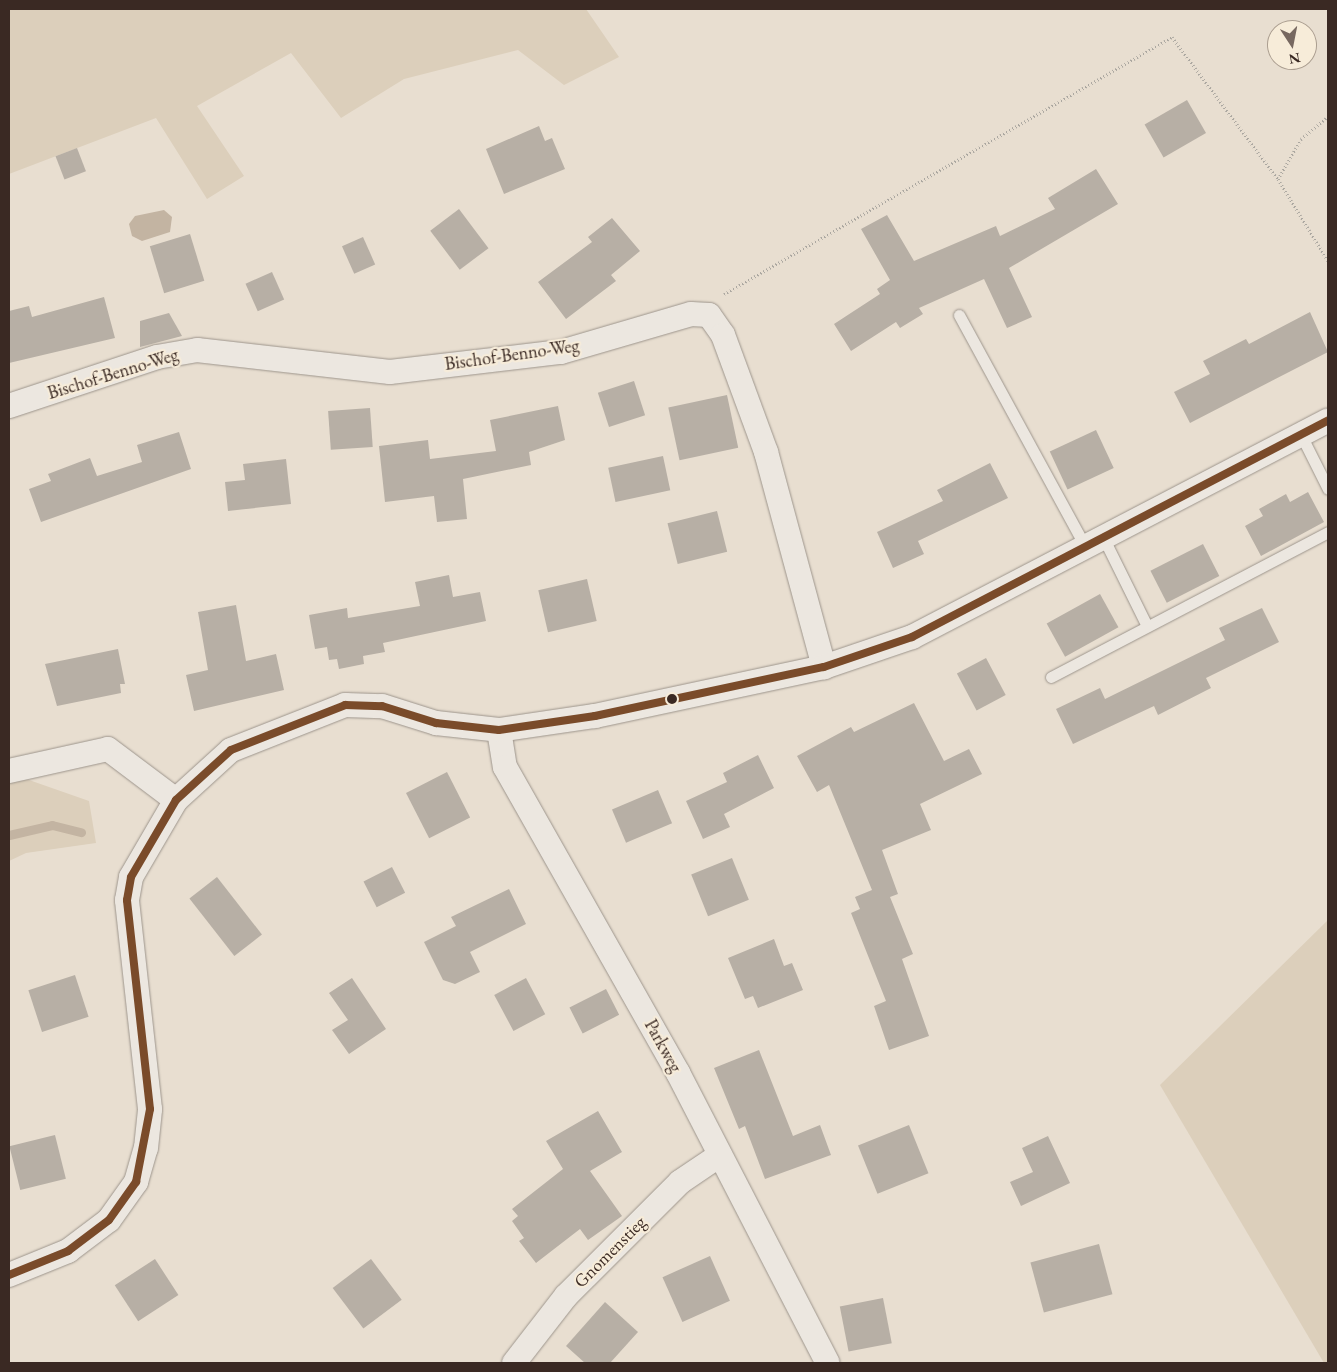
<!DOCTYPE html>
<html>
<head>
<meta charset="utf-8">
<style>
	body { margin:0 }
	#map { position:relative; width:1337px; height:1372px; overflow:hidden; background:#e8ded0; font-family:"EB Garamond",serif }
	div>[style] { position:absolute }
	.green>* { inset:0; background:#dccfbb }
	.water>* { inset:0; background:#c3b4a2 }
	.stream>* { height:9px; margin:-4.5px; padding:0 4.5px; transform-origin:4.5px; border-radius:4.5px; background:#c3b4a2 }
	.building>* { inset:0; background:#b7afa5; transform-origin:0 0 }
	.path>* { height:3px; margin-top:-1.5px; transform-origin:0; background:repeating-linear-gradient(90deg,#aca8a1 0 1px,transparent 0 3.5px) }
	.roads { filter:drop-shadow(0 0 1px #9d958c) drop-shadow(0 0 1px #9d958c) }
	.service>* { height:11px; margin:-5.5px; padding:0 5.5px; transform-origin:5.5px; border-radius:5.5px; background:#ece7e0 }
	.minor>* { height:24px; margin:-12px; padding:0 12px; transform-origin:12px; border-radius:12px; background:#ece7e0 }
	.bus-1>* { height:8px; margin:-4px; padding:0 4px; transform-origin:4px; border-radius:4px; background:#7a4b2a }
	.dots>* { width:14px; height:14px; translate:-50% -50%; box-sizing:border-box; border:2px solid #f7ecd9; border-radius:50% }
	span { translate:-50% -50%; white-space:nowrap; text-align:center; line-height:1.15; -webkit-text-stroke:4.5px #f7ecd9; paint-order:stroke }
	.street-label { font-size:18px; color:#3a2923 }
	.frame { position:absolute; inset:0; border:10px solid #3a2923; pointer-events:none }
	.north { position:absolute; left:1267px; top:20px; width:50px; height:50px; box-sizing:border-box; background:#f7ecd9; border:1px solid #ab9e90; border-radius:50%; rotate:169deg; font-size:14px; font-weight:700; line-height:20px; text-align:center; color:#3a2923 }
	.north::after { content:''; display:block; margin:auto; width:18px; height:22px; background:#776860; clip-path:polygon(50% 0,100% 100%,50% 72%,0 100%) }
</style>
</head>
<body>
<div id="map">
	<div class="green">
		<div style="clip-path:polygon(9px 9px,586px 9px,619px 57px,564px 85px,518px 50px,404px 79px,341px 118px,291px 53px,197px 106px,244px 176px,207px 199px,156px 118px,9px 174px)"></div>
		<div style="clip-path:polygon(9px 773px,89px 801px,96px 843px,26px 853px,9px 861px)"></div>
		<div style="clip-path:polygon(1328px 920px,1328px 1363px,1324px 1363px,1160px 1085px)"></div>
	</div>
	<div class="water">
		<div style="clip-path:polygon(164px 210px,172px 217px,170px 232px,142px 241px,132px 236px,129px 224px,135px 216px)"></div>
	</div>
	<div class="stream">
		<div style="left:9px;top:835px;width:44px;rotate:-13.1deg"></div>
		<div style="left:52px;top:825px;width:30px;rotate:14deg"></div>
	</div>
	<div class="building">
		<div style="left:1187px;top:100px;width:38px;height:49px;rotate:60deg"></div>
		<div style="clip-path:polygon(539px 126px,545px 141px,552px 138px,565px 169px,504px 194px,486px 149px)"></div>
		<div style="left:77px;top:148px;width:25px;height:23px;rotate:69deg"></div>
		<div style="clip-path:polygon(1096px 169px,1118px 204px,1009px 268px,1032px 317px,1007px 328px,984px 279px,919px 308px,923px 314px,900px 328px,896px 322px,851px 351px,834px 324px,880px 294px,877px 289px,890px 280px,861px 229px,887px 215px,914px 261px,996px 226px,1000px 236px,1055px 209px,1048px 198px)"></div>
		<div style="left:459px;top:209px;width:49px;height:36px;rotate:53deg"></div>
		<div style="clip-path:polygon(612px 218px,640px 251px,611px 275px,616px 281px,566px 319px,538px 282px,592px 242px,588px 237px)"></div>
		<div style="left:190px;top:234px;width:49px;height:42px;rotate:73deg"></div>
		<div style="left:363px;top:237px;width:30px;height:23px;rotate:66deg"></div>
		<div style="left:272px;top:272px;width:30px;height:29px;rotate:66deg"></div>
		<div style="clip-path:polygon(104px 297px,115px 338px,9px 363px,9px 311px,29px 306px,32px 317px)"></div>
		<div style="clip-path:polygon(1310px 312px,1328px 352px,1190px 423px,1174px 392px,1210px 374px,1203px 361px,1246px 339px,1249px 344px)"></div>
		<div style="clip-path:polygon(169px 313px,182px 336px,140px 347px,140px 321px)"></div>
		<div style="left:634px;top:381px;width:36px;height:38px;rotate:72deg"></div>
		<div style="left:727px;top:395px;width:54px;height:60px;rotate:78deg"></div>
		<div style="clip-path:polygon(558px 406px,565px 440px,529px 452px,531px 465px,463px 479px,467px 519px,437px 522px,434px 496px,385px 502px,379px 446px,428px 440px,430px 459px,496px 451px,490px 420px)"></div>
		<div style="left:370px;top:408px;width:39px;height:42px;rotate:86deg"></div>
		<div style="left:1096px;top:430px;width:42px;height:51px;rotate:65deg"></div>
		<div style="clip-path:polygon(179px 432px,191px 469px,41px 522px,29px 489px,51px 481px,48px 474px,90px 458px,97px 476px,142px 462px,137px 445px)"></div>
		<div style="left:663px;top:456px;width:35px;height:56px;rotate:78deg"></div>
		<div style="clip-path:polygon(286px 459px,291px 504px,228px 511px,225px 482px,245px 480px,243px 464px)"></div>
		<div style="clip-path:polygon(990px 463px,1008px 498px,918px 541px,924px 554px,893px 568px,877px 532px,943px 501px,937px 490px)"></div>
		<div style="clip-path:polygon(1308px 492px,1324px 522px,1261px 556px,1245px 526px,1263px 516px,1259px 509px,1286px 494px,1290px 502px)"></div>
		<div style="left:717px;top:511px;width:42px;height:51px;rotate:76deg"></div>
		<div style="left:1203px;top:544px;width:36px;height:59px;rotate:63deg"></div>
		<div style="clip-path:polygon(449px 575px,453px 597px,480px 592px,486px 621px,383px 643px,385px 652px,363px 656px,364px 664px,339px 669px,337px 659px,329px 660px,327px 647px,315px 649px,309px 615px,347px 608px,348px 618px,420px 606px,415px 582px)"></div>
		<div style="left:587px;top:579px;width:43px;height:50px;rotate:77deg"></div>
		<div style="left:1100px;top:594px;width:38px;height:61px;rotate:61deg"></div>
		<div style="clip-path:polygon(236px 605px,246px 661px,276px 654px,284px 690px,194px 711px,186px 675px,208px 670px,198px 612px)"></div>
		<div style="clip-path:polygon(1262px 608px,1279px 642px,1206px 678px,1211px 688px,1158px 715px,1154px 706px,1073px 744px,1056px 709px,1100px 688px,1105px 699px,1225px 640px,1219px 628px)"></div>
		<div style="clip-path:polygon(118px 649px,125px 684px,120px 684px,121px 693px,57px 706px,45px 664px)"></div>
		<div style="left:986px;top:658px;width:42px;height:33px;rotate:62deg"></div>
		<div style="clip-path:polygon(914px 703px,944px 761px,969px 749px,982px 774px,920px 804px,931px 830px,882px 850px,898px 894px,890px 897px,913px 954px,902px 959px,929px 1036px,889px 1050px,874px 1006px,886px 1001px,851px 913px,860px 909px,855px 897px,872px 890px,829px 785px,817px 792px,797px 756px,851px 727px,854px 732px)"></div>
		<div style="clip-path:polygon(758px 755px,774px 788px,724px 814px,730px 827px,703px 839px,686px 801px,727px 782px,723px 773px)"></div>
		<div style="left:447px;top:772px;width:51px;height:46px;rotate:63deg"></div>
		<div style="left:658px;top:790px;width:36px;height:50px;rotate:67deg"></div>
		<div style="left:732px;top:858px;width:45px;height:44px;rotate:68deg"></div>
		<div style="left:392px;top:867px;width:29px;height:32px;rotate:63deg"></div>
		<div style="left:217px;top:877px;width:73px;height:35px;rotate:52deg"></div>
		<div style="clip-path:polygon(509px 889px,526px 924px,470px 952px,480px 972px,455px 984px,443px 980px,424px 942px,456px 926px,451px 917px)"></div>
		<div style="clip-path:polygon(774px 939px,784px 966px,792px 963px,803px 990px,758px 1008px,753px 996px,745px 999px,728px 958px)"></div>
		<div style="left:75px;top:975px;width:44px;height:49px;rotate:72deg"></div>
		<div style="clip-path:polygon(352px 978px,386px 1029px,349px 1054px,332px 1030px,348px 1020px,329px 993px)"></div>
		<div style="left:526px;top:978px;width:41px;height:36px;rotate:62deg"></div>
		<div style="left:606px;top:989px;width:29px;height:41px;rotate:63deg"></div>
		<div style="clip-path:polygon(759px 1050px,793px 1136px,820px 1125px,831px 1155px,765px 1179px,745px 1126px,739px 1129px,714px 1068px)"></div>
		<div style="clip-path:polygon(598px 1111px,622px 1152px,590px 1171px,622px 1216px,588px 1240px,580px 1229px,536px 1263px,519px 1241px,524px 1238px,512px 1221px,518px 1216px,512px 1209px,563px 1169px,546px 1141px)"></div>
		<div style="left:909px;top:1125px;width:52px;height:55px;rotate:68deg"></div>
		<div style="left:55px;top:1135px;width:45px;height:47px;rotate:76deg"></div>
		<div style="clip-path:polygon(1048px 1136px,1070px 1183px,1021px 1206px,1010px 1182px,1033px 1172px,1022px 1148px)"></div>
		<div style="left:1099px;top:1244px;width:52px;height:71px;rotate:75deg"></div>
		<div style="left:710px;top:1256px;width:49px;height:52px;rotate:66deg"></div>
		<div style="left:155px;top:1259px;width:43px;height:48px;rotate:57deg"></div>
		<div style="left:371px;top:1259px;width:51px;height:48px;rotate:53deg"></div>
		<div style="left:883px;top:1298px;width:46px;height:44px;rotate:79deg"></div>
		<div style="clip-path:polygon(605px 1302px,638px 1332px,610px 1363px,585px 1363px,566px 1346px)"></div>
	</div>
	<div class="path">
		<div style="left:1278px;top:179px;width:46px;rotate:-60.1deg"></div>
		<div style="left:1301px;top:139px;width:35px;rotate:-40deg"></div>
		<div style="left:724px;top:294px;width:516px;rotate:-29.84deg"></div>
		<div style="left:1172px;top:37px;width:177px;rotate:53.3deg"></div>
		<div style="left:1278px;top:179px;width:96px;rotate:58.6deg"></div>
	</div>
	<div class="roads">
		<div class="service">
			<div style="left:959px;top:315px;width:265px;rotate:61.4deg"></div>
			<div style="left:1301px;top:435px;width:60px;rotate:63.4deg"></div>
			<div style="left:1104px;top:539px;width:97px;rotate:63.7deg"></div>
			<div style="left:1051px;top:677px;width:313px;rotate:-27.6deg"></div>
		</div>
		<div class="minor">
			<div style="left:9px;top:406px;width:156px;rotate:-18.3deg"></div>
			<div style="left:157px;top:357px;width:41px;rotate:-9.9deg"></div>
			<div style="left:197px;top:350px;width:194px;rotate:6.5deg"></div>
			<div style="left:390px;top:372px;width:172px;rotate:-6.7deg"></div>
			<div style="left:561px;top:352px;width:135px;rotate:-16.3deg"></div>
			<div style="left:691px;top:314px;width:18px;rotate:3deg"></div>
			<div style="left:709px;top:315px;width:24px;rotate:55deg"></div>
			<div style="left:723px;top:335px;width:125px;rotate:69.8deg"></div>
			<div style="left:766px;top:452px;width:223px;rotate:74.9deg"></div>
			<div style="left:499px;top:730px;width:37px;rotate:81deg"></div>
			<div style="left:505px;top:767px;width:352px;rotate:60.5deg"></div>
			<div style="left:678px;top:1073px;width:326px;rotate:62.7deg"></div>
			<div style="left:9px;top:771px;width:101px;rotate:-12.5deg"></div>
			<div style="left:108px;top:749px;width:85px;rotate:36.9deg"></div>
			<div style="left:9px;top:1275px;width:64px;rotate:-22.1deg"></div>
			<div style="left:68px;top:1251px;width:51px;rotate:-37.1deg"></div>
			<div style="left:109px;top:1220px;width:47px;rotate:-54.6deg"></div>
			<div style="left:136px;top:1182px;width:35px;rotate:-74deg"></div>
			<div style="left:146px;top:1148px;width:39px;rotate:-84deg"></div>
			<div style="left:150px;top:1109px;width:210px;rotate:-96.3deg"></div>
			<div style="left:127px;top:900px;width:23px;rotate:-80deg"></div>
			<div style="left:131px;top:877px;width:89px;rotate:-59.7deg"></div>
			<div style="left:176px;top:800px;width:74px;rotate:-42.3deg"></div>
			<div style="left:231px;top:750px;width:123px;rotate:-21.5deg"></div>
			<div style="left:345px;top:705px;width:37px;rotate:2deg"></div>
			<div style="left:382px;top:706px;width:57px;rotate:17.5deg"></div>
			<div style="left:436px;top:723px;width:63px;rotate:6.3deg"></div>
			<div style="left:499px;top:730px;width:97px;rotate:-8.3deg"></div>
			<div style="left:595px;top:716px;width:234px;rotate:-12.1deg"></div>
			<div style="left:824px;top:667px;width:93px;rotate:-18.8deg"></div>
			<div style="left:912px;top:637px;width:469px;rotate:-27.5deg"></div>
			<div style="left:514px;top:1363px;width:85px;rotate:-52.2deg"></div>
			<div style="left:566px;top:1296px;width:161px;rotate:-45deg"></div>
			<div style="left:680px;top:1182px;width:48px;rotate:-34deg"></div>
		</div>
	</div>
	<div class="bus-1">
		<div style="left:9px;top:1275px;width:64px;rotate:-22.1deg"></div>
		<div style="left:68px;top:1251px;width:51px;rotate:-37.1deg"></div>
		<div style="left:109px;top:1220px;width:47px;rotate:-54.6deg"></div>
		<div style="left:136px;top:1182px;width:74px;rotate:-79.1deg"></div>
		<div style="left:150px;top:1109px;width:210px;rotate:-96.3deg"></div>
		<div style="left:127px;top:900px;width:23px;rotate:-80deg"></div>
		<div style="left:131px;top:877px;width:89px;rotate:-59.7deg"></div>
		<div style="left:176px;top:800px;width:74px;rotate:-42.3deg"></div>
		<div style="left:231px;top:750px;width:123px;rotate:-21.5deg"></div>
		<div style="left:345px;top:705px;width:37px;rotate:2deg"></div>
		<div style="left:382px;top:706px;width:57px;rotate:17.5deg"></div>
		<div style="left:436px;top:723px;width:63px;rotate:6.3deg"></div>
		<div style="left:499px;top:730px;width:97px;rotate:-8.3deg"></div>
		<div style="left:595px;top:716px;width:234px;rotate:-12.1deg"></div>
		<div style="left:824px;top:667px;width:93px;rotate:-18.8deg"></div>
		<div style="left:912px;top:637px;width:469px;rotate:-27.5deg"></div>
	</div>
	<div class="dots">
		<div style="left:672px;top:699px;background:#3a2923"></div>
	</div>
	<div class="street-label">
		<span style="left:512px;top:355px;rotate:-8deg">Bischof-Benno-Weg</span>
		<span style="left:113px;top:374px;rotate:-17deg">Bischof-Benno-Weg</span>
		<span style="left:663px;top:1046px;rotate:61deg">Parkweg</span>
		<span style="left:610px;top:1252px;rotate:-45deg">Gnomenstieg</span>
	</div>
	<div class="frame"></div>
	<div class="north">N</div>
</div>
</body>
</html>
